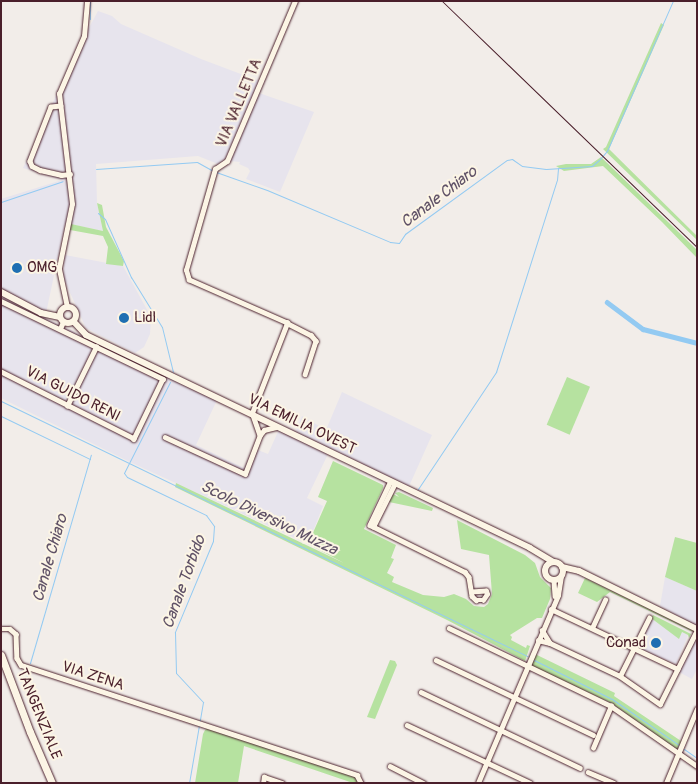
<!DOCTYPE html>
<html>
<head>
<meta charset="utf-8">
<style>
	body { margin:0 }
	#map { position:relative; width:698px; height:784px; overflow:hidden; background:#f2ede9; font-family:Pangolin,sans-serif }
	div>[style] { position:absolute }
	.built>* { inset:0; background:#e7e4ed }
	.green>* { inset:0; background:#b6e2a0; transform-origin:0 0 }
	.stream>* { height:1px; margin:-0.5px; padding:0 0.5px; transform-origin:0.5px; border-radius:0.5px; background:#93caf2 }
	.canal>* { height:4.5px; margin:-2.25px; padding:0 2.25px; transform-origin:2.25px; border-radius:2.25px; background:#93caf2 }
	.roads { filter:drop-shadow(0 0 1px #4a1f2b) drop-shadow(0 0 1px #4a1f2b) }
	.street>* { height:4.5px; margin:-2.25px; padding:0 2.25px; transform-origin:2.25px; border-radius:2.25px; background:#fcf5e5 }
	.secondary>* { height:6px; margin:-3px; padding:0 3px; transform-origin:3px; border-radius:3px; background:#fcf5e5 }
	.secondary>.ring { margin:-3px; padding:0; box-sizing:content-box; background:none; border:6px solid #fcf5e5; border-radius:50% }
	.primary>* { height:7px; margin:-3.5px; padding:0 3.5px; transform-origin:3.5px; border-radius:3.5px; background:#fcf5e5 }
	.rail>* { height:1px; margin:-0.5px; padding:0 0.5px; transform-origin:0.5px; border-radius:0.5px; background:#4a1f2b }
	.dots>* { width:14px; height:14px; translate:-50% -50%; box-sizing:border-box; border:2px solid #fcf5e5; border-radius:50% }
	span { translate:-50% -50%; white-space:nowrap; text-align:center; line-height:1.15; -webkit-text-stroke:4px #fcf5e5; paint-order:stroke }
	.street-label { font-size:15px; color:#4a1f2b }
	.poi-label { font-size:15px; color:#4a1f2b }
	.left { translate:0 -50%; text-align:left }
	.right { translate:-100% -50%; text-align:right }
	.water-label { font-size:16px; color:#605267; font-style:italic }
	.frame { position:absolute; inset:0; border:2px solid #4a1f2b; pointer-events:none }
</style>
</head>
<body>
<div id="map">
	<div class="built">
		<div style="clip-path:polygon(98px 11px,112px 16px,121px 24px,201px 59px,259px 81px,225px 159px,218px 164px,198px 156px,96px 164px,97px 203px,103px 231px,65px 223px,45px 318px,217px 400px,196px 445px,244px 468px,253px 448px,268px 454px,281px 425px,296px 431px,302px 416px,326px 430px,342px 392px,432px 435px,406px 493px,328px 454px,307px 498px,323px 506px,308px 544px,130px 462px,1px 398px,1px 199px,62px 180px,23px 168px,76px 52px)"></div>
		<div style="clip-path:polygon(256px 92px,314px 112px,280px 192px,246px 179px,250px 171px,248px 168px,239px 164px,240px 162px,230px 161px)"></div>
		<div style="clip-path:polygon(65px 255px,123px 266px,151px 317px,150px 334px,144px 347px,135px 353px,86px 328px,63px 277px)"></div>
		<div style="clip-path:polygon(665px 577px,697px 591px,697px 626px,660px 606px)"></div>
		<div style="clip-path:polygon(651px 618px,679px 638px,682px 632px,688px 635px,676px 664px,638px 648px)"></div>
		<div style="clip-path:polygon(697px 636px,697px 669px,692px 679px,679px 672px)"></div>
	</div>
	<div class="green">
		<div style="clip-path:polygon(661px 23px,664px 25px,609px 149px,697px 236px,697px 240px,603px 149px,606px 147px)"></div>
		<div style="clip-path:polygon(601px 157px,697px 250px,697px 258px,662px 222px,603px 166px,564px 171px,556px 166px,566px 164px,591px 164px)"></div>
		<div style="clip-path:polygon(97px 203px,102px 205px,106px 227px,124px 261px,123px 266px,106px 264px,108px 247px,103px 236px,70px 230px,71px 224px,103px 231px)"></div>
		<div style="left:567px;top:377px;width:25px;height:52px;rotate:23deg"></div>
		<div style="clip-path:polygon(333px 461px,383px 485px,383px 488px,364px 529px,396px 545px,391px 558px,394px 559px,387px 573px,394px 577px,392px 582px,423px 595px,444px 597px,454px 594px,466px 599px,474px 606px,484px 607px,488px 604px,492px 594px,489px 555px,461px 549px,457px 520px,525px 555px,535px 563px,540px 577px,551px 588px,550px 599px,542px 618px,537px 618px,510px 635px,512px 637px,511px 640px,526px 648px,527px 645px,530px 646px,525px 661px,447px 620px,175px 487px,176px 483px,344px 563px,308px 544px,327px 501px,318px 497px)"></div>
		<div style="clip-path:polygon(399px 492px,433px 508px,432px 511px,389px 502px,393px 494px,399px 497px,395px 493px)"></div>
		<div style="clip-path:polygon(675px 537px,697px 543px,697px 591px,665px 577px)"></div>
		<div style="clip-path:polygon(585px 578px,692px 629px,693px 632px,610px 592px,597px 602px,578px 593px)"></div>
		<div style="clip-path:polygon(653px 615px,691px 634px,689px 638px,688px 635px,682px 632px,679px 639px,651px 618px)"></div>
		<div style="clip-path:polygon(535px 654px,615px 693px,614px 696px,681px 741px,677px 750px,611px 703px,531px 666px)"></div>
		<div style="clip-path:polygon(390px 660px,395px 661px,397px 665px,375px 719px,367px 717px)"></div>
		<div style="clip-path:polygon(209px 727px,354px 776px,359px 783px,353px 783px,244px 746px,238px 783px,195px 783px,203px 734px,205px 730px)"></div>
	</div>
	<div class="stream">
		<div style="left:90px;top:19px;width:18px;rotate:-90deg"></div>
		<div style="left:96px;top:169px;width:101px;rotate:-4deg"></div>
		<div style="left:197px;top:162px;width:18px;rotate:29deg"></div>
		<div style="left:216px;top:172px;width:54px;rotate:19.4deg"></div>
		<div style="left:267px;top:190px;width:134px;rotate:22.9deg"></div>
		<div style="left:390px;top:242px;width:9px;rotate:6deg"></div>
		<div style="left:399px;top:243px;width:11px;rotate:-56deg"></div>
		<div style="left:405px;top:234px;width:126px;rotate:-36deg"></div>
		<div style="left:507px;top:160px;width:5px;rotate:-11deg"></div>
		<div style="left:512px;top:159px;width:12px;rotate:35deg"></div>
		<div style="left:522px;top:166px;width:24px;rotate:7deg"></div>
		<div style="left:546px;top:169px;width:46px;rotate:-3.7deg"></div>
		<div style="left:592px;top:166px;width:11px;rotate:-41deg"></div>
		<div style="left:600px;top:159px;width:11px;rotate:-49deg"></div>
		<div style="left:607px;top:151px;width:164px;rotate:-66.3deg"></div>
		<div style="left:1px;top:202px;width:65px;rotate:-18.7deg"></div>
		<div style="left:98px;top:213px;width:9px;rotate:41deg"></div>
		<div style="left:105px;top:219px;width:64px;rotate:65.9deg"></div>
		<div style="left:131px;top:277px;width:59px;rotate:58.2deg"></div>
		<div style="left:162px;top:327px;width:46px;rotate:76.3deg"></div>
		<div style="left:170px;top:382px;width:102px;rotate:116.8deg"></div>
		<div style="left:124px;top:473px;width:5px;rotate:53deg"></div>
		<div style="left:127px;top:477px;width:88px;rotate:25.7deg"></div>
		<div style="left:206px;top:515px;width:14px;rotate:54deg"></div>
		<div style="left:214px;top:526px;width:15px;rotate:94deg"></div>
		<div style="left:213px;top:541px;width:99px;rotate:112.7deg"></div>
		<div style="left:175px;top:632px;width:41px;rotate:88.6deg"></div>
		<div style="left:176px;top:673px;width:40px;rotate:47deg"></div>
		<div style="left:203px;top:702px;width:82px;rotate:99.8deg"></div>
		<div style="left:1px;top:401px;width:585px;rotate:25.86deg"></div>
		<div style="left:1px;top:416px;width:99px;rotate:25.8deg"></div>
		<div style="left:418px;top:489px;width:141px;rotate:-56.3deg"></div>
		<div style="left:496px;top:372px;width:201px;rotate:-72.4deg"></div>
		<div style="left:557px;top:180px;width:12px;rotate:-85deg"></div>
		<div style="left:534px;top:660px;width:87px;rotate:26.6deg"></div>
		<div style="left:612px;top:699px;width:81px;rotate:34.5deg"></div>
		<div style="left:30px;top:663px;width:217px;rotate:-73.7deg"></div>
		<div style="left:24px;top:685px;width:17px;rotate:-73deg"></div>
		<div style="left:684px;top:749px;width:16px;rotate:35deg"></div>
	</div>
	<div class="canal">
		<div style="left:607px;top:302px;width:45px;rotate:36.9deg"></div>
		<div style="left:643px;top:329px;width:56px;rotate:14.5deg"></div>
	</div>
	<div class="roads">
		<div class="street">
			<div style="left:61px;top:106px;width:10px;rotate:174deg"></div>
			<div style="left:51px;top:107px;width:58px;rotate:111.3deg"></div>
			<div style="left:30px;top:161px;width:5px;rotate:68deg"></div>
			<div style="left:32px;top:166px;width:9px;rotate:27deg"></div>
			<div style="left:40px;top:170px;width:22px;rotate:13deg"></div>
			<div style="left:61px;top:175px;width:9px;rotate:-6deg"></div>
			<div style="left:1px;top:301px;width:180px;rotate:25.7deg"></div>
			<div style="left:163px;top:379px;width:67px;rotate:115.8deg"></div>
			<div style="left:134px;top:439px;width:149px;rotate:-153.3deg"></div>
			<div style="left:67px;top:307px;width:40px;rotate:-102deg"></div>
			<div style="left:59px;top:268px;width:65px;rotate:-78.5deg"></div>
			<div style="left:72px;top:204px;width:111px;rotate:-96.7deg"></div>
			<div style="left:59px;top:94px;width:63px;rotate:-66.7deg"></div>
			<div style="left:84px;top:36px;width:35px;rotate:-85deg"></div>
			<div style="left:287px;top:323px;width:27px;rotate:27deg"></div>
			<div style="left:311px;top:335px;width:8px;rotate:50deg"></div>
			<div style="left:316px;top:341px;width:35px;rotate:108deg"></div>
			<div style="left:60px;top:329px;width:8px;rotate:-67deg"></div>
			<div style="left:67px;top:406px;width:66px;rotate:-63.8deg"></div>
			<div style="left:252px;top:413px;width:97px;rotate:-68.7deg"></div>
			<div style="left:287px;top:323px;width:107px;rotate:-156.3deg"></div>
			<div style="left:189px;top:280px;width:10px;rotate:-107deg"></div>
			<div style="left:186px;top:270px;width:105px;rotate:-74deg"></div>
			<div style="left:215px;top:169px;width:14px;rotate:-34deg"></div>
			<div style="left:227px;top:161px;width:174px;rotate:-67deg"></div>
			<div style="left:253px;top:415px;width:21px;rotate:71deg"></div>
			<div style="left:165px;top:437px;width:88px;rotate:24.8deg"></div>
			<div style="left:245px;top:474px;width:42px;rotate:-69deg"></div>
			<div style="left:260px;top:435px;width:6px;rotate:-51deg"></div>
			<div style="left:264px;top:430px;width:12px;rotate:-14deg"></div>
			<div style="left:391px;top:481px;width:49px;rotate:115.5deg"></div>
			<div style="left:370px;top:525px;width:106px;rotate:26.3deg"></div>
			<div style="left:465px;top:572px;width:6px;rotate:51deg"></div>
			<div style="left:469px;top:577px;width:19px;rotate:81deg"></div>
			<div style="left:472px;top:596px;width:6px;rotate:45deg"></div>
			<div style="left:476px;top:600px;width:7px"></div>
			<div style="left:483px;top:600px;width:7px;rotate:-56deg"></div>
			<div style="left:487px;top:594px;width:3px;rotate:-108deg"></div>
			<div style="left:486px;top:591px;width:14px;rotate:176deg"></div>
			<div style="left:373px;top:527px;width:49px;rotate:-63.4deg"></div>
			<div style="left:554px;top:581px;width:15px;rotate:86deg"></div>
			<div style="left:551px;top:609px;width:140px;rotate:25.3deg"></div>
			<div style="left:449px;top:628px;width:180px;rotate:25.7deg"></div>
			<div style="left:611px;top:706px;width:105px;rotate:34.9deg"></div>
			<div style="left:592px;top:628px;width:31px;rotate:-65deg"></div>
			<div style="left:1px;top:629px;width:9px"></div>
			<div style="left:10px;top:629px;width:8px;rotate:40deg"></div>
			<div style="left:16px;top:634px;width:24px;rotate:88deg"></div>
			<div style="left:17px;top:658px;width:8px;rotate:60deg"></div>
			<div style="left:21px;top:665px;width:354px;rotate:18.1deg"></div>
			<div style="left:357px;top:775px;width:9px;rotate:63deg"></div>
			<div style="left:542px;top:630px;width:15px;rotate:58deg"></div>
			<div style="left:538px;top:640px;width:12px;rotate:14deg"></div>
			<div style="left:550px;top:643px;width:77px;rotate:25.2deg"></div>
			<div style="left:620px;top:676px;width:49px;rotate:35deg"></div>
			<div style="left:660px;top:704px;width:83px;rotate:-63.4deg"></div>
			<div style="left:436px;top:660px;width:174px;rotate:25.5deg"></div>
			<div style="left:620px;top:676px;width:65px;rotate:-63.4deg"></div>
			<div style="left:421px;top:692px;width:176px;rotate:25.5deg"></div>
			<div style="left:407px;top:725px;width:136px;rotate:25.2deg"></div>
			<div style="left:593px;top:748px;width:46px;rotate:-66.8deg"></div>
			<div style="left:390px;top:766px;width:38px;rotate:27deg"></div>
			<div style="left:588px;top:772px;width:28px;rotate:23deg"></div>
			<div style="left:263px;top:783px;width:6px;rotate:-81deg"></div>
			<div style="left:264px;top:777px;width:19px;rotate:18deg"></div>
			<div style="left:478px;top:783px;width:204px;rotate:-66.9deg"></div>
			<div style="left:558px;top:595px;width:18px;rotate:-81deg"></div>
			<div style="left:666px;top:783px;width:80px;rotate:-67.3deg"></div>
		</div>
		<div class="secondary">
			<div style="left:1px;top:292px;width:45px;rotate:27.7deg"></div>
			<div style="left:41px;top:313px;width:19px;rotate:12deg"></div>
			<div class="ring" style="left:60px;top:307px;width:10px;height:10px"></div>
			<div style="left:74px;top:322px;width:18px;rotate:47deg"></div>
			<div style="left:86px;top:335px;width:492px;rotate:25.6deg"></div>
			<div style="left:530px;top:548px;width:27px;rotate:31deg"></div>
			<div class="ring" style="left:545px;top:562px;width:12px;height:12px"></div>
			<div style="left:562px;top:567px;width:17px;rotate:13deg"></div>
			<div style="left:579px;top:571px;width:131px;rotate:26.2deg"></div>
		</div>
		<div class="primary">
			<div style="left:1px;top:655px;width:82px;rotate:69.4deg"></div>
			<div style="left:30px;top:732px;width:56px;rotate:66.7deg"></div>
		</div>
	</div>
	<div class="rail">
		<div style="left:442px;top:1px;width:354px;rotate:44deg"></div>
	</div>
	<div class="dots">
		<div style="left:17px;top:268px;background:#1f6fb2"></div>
		<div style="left:124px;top:318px;background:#1f6fb2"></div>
		<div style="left:656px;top:643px;background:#1f6fb2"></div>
	</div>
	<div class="street-label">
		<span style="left:239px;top:103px;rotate:-67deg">VIA VALLETTA</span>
		<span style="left:73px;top:394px;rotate:27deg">VIA GUIDO RENI</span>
		<span style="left:302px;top:424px;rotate:26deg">VIA EMILIA OVEST</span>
		<span style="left:93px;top:676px;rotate:18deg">VIA ZENA</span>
		<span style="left:39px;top:714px;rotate:68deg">TANGENZIALE</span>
	</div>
	<div class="poi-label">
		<span class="left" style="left:27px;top:268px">OMG</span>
		<span class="left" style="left:134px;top:318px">Lidl</span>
		<span class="right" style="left:646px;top:643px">Conad</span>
	</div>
	<div class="water-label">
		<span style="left:439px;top:197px;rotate:-37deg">Canale Chiaro</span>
		<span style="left:269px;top:518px;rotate:26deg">Scolo Diversivo Muzza</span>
		<span style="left:50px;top:558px;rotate:-74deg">Canale Chiaro</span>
		<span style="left:184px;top:582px;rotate:-70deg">Canale Torbido</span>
	</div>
	<div class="frame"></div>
</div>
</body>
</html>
